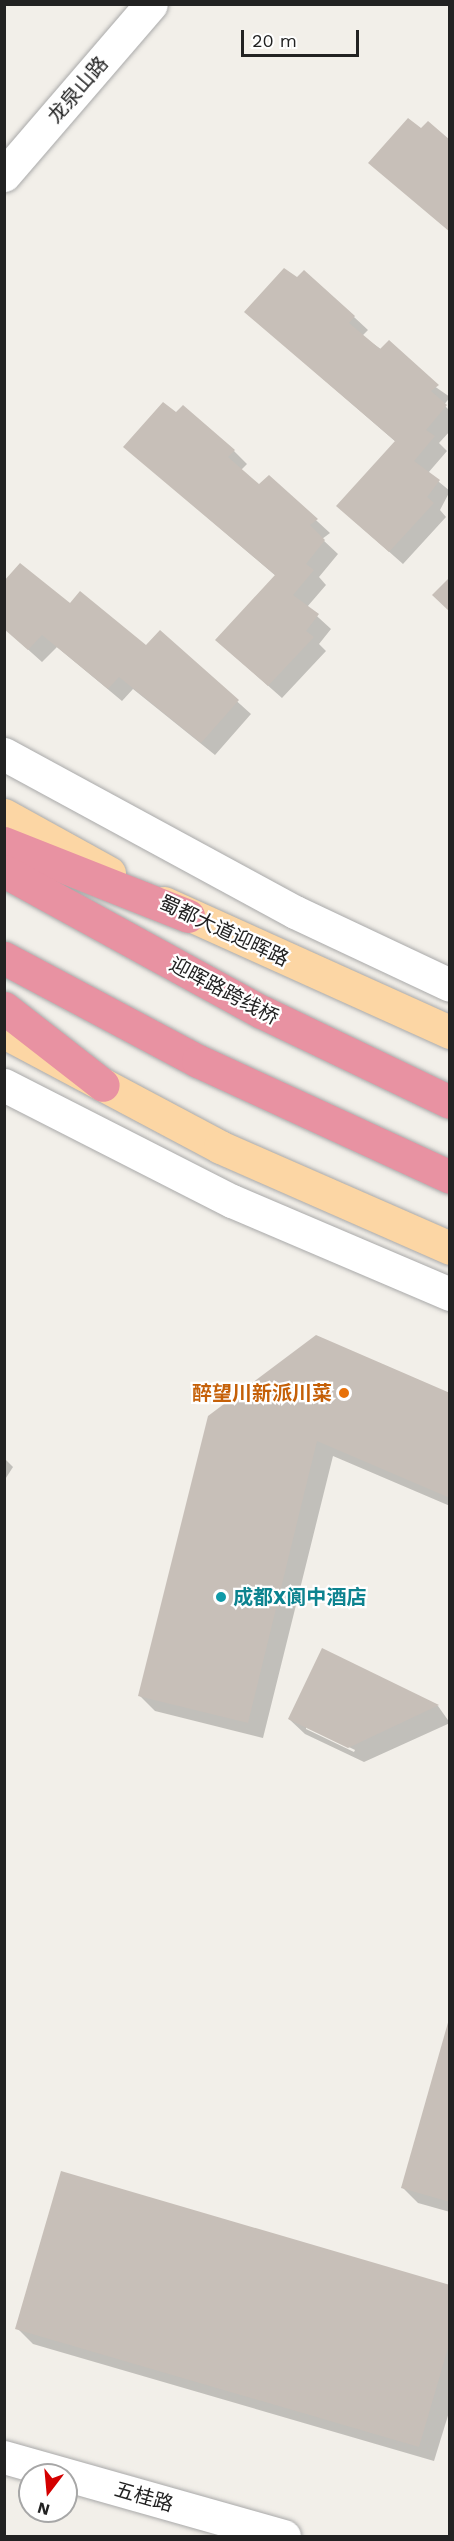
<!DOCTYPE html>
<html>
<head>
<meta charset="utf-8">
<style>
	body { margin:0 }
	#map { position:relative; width:454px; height:2541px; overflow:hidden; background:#f2efe9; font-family:"Work Sans","Noto Sans SC",sans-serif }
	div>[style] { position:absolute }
	.shadow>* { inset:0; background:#0003 }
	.building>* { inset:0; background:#c7bfb8 }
	.roads { filter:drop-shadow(0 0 2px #a9a9a9) drop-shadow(0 0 2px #a9a9a9) }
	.minor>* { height:33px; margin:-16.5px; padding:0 16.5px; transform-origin:16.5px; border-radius:16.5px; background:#fff }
	.major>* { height:33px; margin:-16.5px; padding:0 16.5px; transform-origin:16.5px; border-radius:16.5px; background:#fcd6a4 }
	.highway>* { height:33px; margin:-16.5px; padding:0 16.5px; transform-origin:16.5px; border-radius:16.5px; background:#e892a2 }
	.dots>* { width:16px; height:16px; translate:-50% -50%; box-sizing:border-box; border:3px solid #fff; border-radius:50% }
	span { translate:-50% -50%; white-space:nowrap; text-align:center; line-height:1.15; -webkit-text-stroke:4.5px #fff; paint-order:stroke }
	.street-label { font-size:20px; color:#222 }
	.food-label { font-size:20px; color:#c56008; font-weight:700 }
	.right { translate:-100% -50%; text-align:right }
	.culture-label { font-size:20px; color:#0d838f; font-weight:700 }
	.left { translate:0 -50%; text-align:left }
	.frame { position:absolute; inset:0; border:6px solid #222; pointer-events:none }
	.north { position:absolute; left:18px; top:2463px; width:60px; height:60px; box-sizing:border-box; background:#fff; border:2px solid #a7a7a7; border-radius:50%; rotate:196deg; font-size:16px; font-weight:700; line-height:24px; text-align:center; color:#222 }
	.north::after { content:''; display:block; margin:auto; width:21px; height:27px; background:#d40000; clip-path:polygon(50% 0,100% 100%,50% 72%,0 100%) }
	.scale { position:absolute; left:241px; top:30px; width:118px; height:27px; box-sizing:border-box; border:3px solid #222; border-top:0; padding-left:8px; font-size:18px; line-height:21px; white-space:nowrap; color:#222; -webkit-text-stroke:4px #fff; paint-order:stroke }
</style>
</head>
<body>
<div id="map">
	<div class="shadow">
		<div style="clip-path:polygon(246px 312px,354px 317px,368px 330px,362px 336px,450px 397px,444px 405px,450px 411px,450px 431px,439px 443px,447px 451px,428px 473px,450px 491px,440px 510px,446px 517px,403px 564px,352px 519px,396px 442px)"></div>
		<div style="clip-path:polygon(125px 447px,234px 451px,247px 464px,241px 470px,259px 486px,269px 477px,330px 533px,322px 539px,338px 554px,319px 577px,326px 585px,307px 607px,331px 629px,319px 644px,326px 651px,282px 698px,231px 653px,276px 576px)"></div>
		<div style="clip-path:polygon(70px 606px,147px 647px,160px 632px,251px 714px,215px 755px,133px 689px,122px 701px,57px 647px,42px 662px,4px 628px)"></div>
		<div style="clip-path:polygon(450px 1395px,450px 1506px,333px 1456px,263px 1738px,155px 1711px,139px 1695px,210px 1416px)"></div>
		<div style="clip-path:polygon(4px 1458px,13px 1467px,4px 1481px)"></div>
		<div style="clip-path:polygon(evenodd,323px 1650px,438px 1706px,450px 1723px,364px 1762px,305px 1734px,289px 1719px,323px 1650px,306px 1726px,355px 1750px,354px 1752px,306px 1729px,306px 1726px)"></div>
		<div style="clip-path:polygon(450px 2023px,450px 2212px,418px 2203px,403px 2188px)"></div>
		<div style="clip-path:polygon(450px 2286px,450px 2409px,434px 2461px,33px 2344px,17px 2328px)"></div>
	</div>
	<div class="building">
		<div style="clip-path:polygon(408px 118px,421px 128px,428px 121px,450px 140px,450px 232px,368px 163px)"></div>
		<div style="clip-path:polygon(284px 268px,297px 277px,304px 270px,355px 316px,349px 323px,380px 349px,389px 340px,439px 385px,431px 391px,447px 405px,426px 430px,435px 436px,414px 461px,440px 480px,427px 497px,434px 503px,389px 552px,336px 506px,395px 441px,244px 312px)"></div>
		<div style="clip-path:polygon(163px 402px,176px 412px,183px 405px,235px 450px,228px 457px,259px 484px,269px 475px,318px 519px,310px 525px,325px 540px,306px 564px,314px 570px,293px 595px,319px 614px,306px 631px,314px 637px,268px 686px,215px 640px,275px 575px,123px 447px)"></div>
		<div style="clip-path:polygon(20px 563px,70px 603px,80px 591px,146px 645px,160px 630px,239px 700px,201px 743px,119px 677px,108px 689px,42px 635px,28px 650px,4px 629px,4px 581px)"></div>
		<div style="clip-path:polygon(450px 577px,450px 612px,432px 595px)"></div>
		<div style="clip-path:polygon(316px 1335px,450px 1393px,450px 1498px,317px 1441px,248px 1723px,138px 1696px,208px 1416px)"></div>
		<div style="clip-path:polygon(322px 1648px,439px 1705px,348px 1748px,288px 1719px)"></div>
		<div style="clip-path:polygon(449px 2019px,450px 2020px,450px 2202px,401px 2188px)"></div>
		<div style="clip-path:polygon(61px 2171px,450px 2285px,450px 2341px,419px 2447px,15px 2329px)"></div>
	</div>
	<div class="roads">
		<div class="minor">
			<div style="left:4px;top:175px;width:225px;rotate:-49.3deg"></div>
			<div style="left:4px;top:754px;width:331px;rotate:28.5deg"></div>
			<div style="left:295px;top:912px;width:171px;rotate:25.2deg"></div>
			<div style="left:4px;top:1085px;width:256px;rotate:27deg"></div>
			<div style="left:232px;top:1201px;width:237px;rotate:23.1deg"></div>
			<div style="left:4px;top:2457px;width:291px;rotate:15.8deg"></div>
		</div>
		<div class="major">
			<div style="left:4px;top:815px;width:120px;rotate:28.9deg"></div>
			<div style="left:164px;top:903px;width:314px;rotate:24.3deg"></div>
			<div style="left:4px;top:1032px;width:245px;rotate:28deg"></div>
			<div style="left:220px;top:1147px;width:251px;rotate:23.7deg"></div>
		</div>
		<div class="highway">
			<div style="left:4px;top:843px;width:198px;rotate:21.6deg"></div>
			<div style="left:4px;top:871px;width:294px;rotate:28.7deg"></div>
			<div style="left:262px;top:1012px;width:208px;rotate:25.6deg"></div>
			<div style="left:4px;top:958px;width:220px;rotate:28deg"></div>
			<div style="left:198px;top:1061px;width:277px;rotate:24.7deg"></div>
			<div style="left:4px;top:1008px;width:125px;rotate:37.9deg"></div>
		</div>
	</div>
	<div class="dots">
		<div style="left:344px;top:1393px;background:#e8710a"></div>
		<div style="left:221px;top:1597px;background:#0f9aa8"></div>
	</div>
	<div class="street-label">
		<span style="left:78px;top:90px;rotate:-49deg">龙泉山路</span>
		<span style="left:224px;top:931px;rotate:25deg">蜀都大道迎晖路</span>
		<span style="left:224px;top:991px;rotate:28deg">迎晖路跨线桥</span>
		<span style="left:144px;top:2497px;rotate:16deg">五桂路</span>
	</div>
	<div class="food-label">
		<span class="right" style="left:332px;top:1393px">醉望川新派川菜</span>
	</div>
	<div class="culture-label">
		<span class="left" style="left:233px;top:1597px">成都X阆中酒店</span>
	</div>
	<div class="frame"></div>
	<div class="north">N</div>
	<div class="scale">20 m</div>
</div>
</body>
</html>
